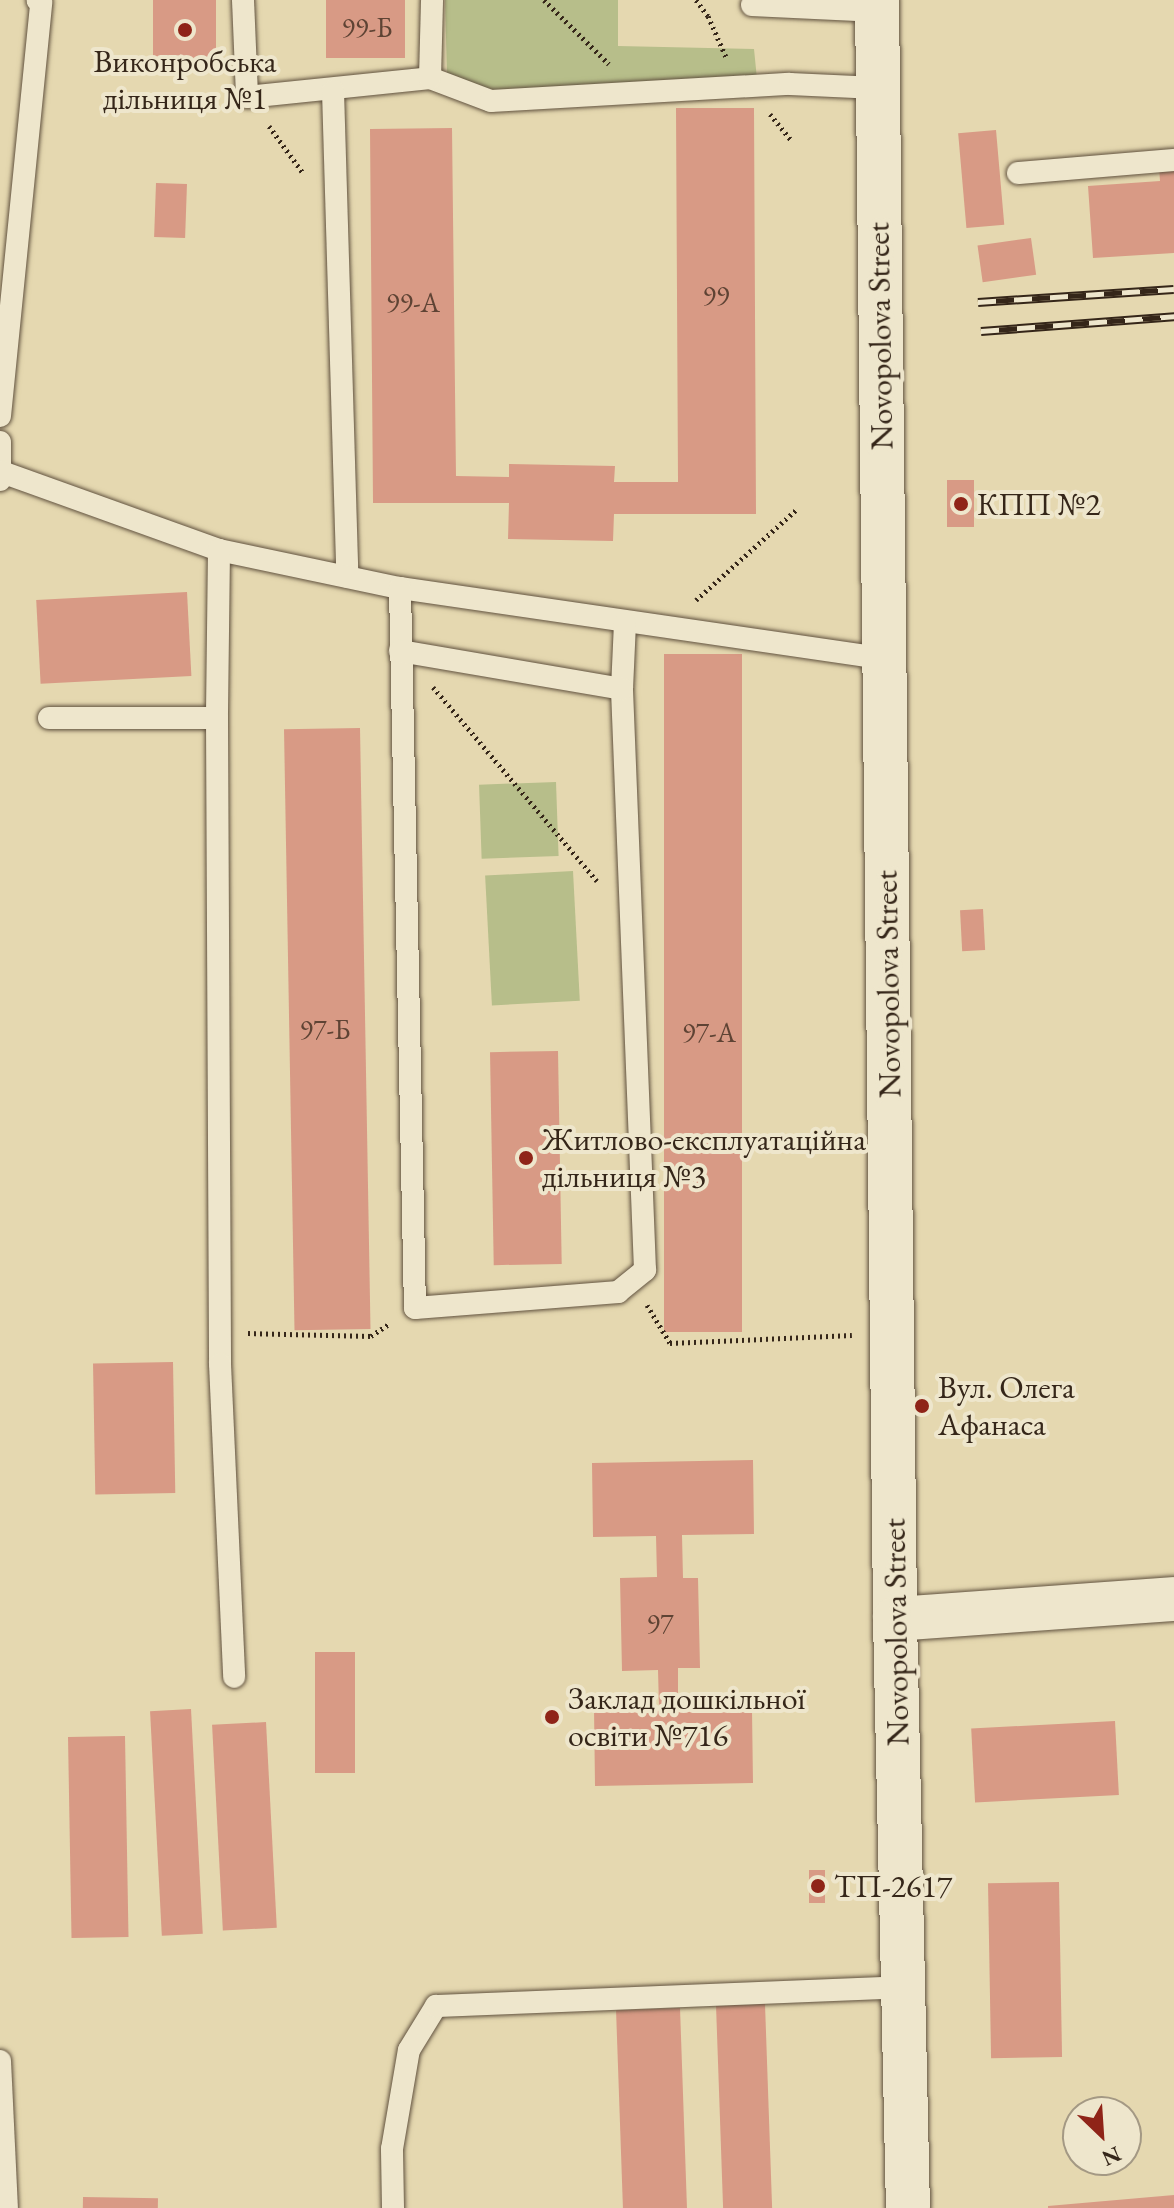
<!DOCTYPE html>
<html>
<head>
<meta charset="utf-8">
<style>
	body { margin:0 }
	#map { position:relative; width:1174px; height:2208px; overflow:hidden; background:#e5d8b0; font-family:"EB Garamond",serif }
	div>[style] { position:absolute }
	.green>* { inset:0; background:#b7be8a; transform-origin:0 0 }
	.building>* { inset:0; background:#d89a85; transform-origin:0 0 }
	.path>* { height:5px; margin-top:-2.5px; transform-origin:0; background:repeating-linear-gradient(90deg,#352619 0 2px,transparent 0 6px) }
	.roads { filter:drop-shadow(0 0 2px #61523f) drop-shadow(0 0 2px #61523f) }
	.service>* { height:22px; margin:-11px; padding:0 11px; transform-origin:11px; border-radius:11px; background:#eee6cc }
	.minor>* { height:44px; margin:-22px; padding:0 22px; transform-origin:22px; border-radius:22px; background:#eee6cc }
	.rail>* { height:9px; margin-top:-4.5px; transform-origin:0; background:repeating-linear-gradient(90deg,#eee6cc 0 18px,#352619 0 36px); box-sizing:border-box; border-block:2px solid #352619 }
	.dots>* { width:22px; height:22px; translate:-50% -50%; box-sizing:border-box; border:4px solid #eee6cc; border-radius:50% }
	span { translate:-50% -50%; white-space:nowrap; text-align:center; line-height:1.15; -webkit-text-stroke:8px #eee6cc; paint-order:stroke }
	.number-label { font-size:28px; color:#5e4334 }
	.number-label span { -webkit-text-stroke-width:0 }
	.poi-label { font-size:32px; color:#352619 }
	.left { translate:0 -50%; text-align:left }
	.street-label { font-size:32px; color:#352619 }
	.north { position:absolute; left:1062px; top:2096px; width:80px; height:80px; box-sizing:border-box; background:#eee6cc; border:2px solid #a49984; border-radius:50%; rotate:155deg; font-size:22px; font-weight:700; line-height:32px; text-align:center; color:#352619 }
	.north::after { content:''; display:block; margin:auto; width:28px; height:36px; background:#8f2418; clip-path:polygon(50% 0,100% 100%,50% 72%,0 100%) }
</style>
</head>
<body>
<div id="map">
	<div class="green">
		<div style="clip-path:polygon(445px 0,618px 0,618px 46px,754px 49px,757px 79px,493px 92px,447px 74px)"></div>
		<div style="left:556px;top:782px;width:74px;height:77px;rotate:88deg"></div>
		<div style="left:573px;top:871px;width:130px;height:88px;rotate:87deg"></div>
	</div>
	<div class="building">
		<div style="left:153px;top:0;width:63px;height:62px"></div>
		<div style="left:326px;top:0;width:79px;height:58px"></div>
		<div style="clip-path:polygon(676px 108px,754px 108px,756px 514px,614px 514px,613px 541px,508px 539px,509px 503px,373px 503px,370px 129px,452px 128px,456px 476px,509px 477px,509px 464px,615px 466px,614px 482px,678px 482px)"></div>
		<div style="left:996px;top:130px;width:95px;height:38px;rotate:85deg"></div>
		<div style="clip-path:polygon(1174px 166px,1174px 253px,1093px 258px,1088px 186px,1160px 181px,1159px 167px)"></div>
		<div style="left:156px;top:183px;width:31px;height:54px;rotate:2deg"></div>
		<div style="left:1031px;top:238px;width:37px;height:54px;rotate:82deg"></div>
		<div style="left:947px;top:480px;width:27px;height:47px"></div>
		<div style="left:187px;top:592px;width:84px;height:151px;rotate:87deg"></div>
		<div style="left:664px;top:654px;width:78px;height:678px"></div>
		<div style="left:360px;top:728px;width:601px;height:76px;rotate:89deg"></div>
		<div style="left:983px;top:909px;width:41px;height:23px;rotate:87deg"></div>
		<div style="left:558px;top:1051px;width:213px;height:68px;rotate:89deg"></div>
		<div style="left:173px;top:1362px;width:131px;height:80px;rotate:89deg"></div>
		<div style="clip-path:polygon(753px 1460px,754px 1534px,682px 1535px,683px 1578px,698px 1578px,700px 1668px,678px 1668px,678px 1712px,752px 1710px,753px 1783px,595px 1786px,594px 1708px,659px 1707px,658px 1670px,622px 1671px,620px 1578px,657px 1577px,656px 1536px,593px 1537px,592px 1463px)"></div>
		<div style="left:315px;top:1652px;width:40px;height:121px"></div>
		<div style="left:191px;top:1709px;width:225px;height:41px;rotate:87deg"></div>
		<div style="left:1115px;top:1721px;width:74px;height:144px;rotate:87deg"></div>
		<div style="left:266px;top:1722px;width:206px;height:54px;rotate:87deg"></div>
		<div style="left:125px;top:1736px;width:201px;height:57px;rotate:89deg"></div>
		<div style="left:809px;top:1870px;width:16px;height:33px"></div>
		<div style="left:1059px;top:1882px;width:175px;height:71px;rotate:89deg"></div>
		<div style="left:765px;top:2004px;width:204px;height:49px;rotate:88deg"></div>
		<div style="left:680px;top:2008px;width:200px;height:64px;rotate:88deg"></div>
		<div style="clip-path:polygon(1174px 2195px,1174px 2208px,1048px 2208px,1048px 2206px)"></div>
		<div style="left:83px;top:2197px;width:75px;height:11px;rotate:1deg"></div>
	</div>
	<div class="path">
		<div style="left:544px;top:0;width:91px;rotate:44.6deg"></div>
		<div style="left:696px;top:0;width:20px;rotate:53deg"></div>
		<div style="left:708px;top:16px;width:47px;rotate:66.2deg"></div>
		<div style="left:770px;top:114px;width:33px;rotate:51deg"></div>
		<div style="left:269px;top:126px;width:58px;rotate:54.1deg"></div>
		<div style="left:696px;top:600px;width:136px;rotate:-42deg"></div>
		<div style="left:433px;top:687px;width:254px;rotate:49.8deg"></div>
		<div style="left:647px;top:1305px;width:44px;rotate:58.8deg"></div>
		<div style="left:670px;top:1343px;width:182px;rotate:-2.5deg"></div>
		<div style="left:248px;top:1333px;width:123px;rotate:1.4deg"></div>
		<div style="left:371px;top:1336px;width:23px;rotate:-34deg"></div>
	</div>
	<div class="roads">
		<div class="service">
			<div style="left:243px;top:0;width:97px;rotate:87.6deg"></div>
			<div style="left:247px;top:97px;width:184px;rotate:-5.9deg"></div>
			<div style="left:430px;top:78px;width:65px;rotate:20.7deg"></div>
			<div style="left:491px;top:101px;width:299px;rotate:-3.3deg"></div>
			<div style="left:790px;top:84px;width:87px;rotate:2.6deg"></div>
			<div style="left:752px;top:5px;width:126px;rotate:2.7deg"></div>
			<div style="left:430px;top:78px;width:78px;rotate:-88.5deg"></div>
			<div style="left:333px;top:91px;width:486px;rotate:88.3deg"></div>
			<div style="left:1018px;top:173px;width:157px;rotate:-4.8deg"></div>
			<div style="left:0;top:416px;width:416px;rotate:-84.3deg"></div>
			<div style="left:41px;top:2px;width:4px;rotate:-153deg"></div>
			<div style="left:0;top:442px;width:38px;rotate:90deg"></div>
			<div style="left:2px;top:472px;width:231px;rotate:19.8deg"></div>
			<div style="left:219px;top:550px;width:185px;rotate:11.9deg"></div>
			<div style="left:400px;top:588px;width:489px;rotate:8.3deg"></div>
			<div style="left:219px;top:550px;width:168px;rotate:90.7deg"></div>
			<div style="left:217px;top:718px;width:646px;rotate:89.73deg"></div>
			<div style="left:220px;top:1364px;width:313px;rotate:87.4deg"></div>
			<div style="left:400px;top:588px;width:720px;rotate:88.81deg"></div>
			<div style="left:415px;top:1308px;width:204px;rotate:-4.5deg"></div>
			<div style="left:618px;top:1292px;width:35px;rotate:-39deg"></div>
			<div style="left:645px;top:1270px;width:581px;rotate:-92.27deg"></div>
			<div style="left:622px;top:689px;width:66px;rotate:-87.4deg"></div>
			<div style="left:400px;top:651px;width:225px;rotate:9.7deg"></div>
			<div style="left:49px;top:718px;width:168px"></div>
			<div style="left:0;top:2061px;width:147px;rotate:87.3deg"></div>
			<div style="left:393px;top:2208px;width:59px;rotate:-91deg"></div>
			<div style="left:392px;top:2149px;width:100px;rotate:-80.3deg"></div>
			<div style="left:409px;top:2050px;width:52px;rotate:-58.5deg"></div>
			<div style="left:436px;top:2006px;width:467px;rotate:-2.3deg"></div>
		</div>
		<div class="minor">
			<div style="left:877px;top:0;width:1619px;rotate:89.36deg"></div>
			<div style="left:895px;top:1619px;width:589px;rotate:88.74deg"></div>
			<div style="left:895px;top:1619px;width:280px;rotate:-4.1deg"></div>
		</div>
	</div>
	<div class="rail">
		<div style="left:978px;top:302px;width:196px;rotate:-3.8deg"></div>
		<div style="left:981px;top:331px;width:194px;rotate:-4.4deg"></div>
	</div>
	<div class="dots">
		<div style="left:185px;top:30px;background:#8f2418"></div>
		<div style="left:961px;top:504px;background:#8f2418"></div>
		<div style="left:526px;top:1158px;background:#8f2418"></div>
		<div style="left:922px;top:1406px;background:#8f2418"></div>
		<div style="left:552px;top:1717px;background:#8f2418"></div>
		<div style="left:818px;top:1886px;background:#8f2418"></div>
	</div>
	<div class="number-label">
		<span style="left:367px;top:27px">99-Б</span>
		<span style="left:716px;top:295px">99</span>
		<span style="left:413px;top:302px">99-А</span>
		<span style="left:325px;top:1029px">97-Б</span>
		<span style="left:709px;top:1032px">97-А</span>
		<span style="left:660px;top:1623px">97</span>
	</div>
	<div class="poi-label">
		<span style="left:185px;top:80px">Виконробська<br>дільниця №1</span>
		<span class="left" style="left:977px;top:504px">КПП №2</span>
		<span class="left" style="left:542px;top:1158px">Житлово-експлуатаційна<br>дільниця №3</span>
		<span class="left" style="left:938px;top:1406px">Вул. Олега<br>Афанаса</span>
		<span class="left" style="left:568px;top:1717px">Заклад дошкільної<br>освіти №716</span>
		<span class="left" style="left:834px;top:1886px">ТП-2617</span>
	</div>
	<div class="street-label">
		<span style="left:880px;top:336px;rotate:-91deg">Novopolova Street</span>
		<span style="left:888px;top:984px;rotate:-91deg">Novopolova Street</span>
		<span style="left:896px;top:1632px;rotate:-91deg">Novopolova Street</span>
	</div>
	<div class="north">N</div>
</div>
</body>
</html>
